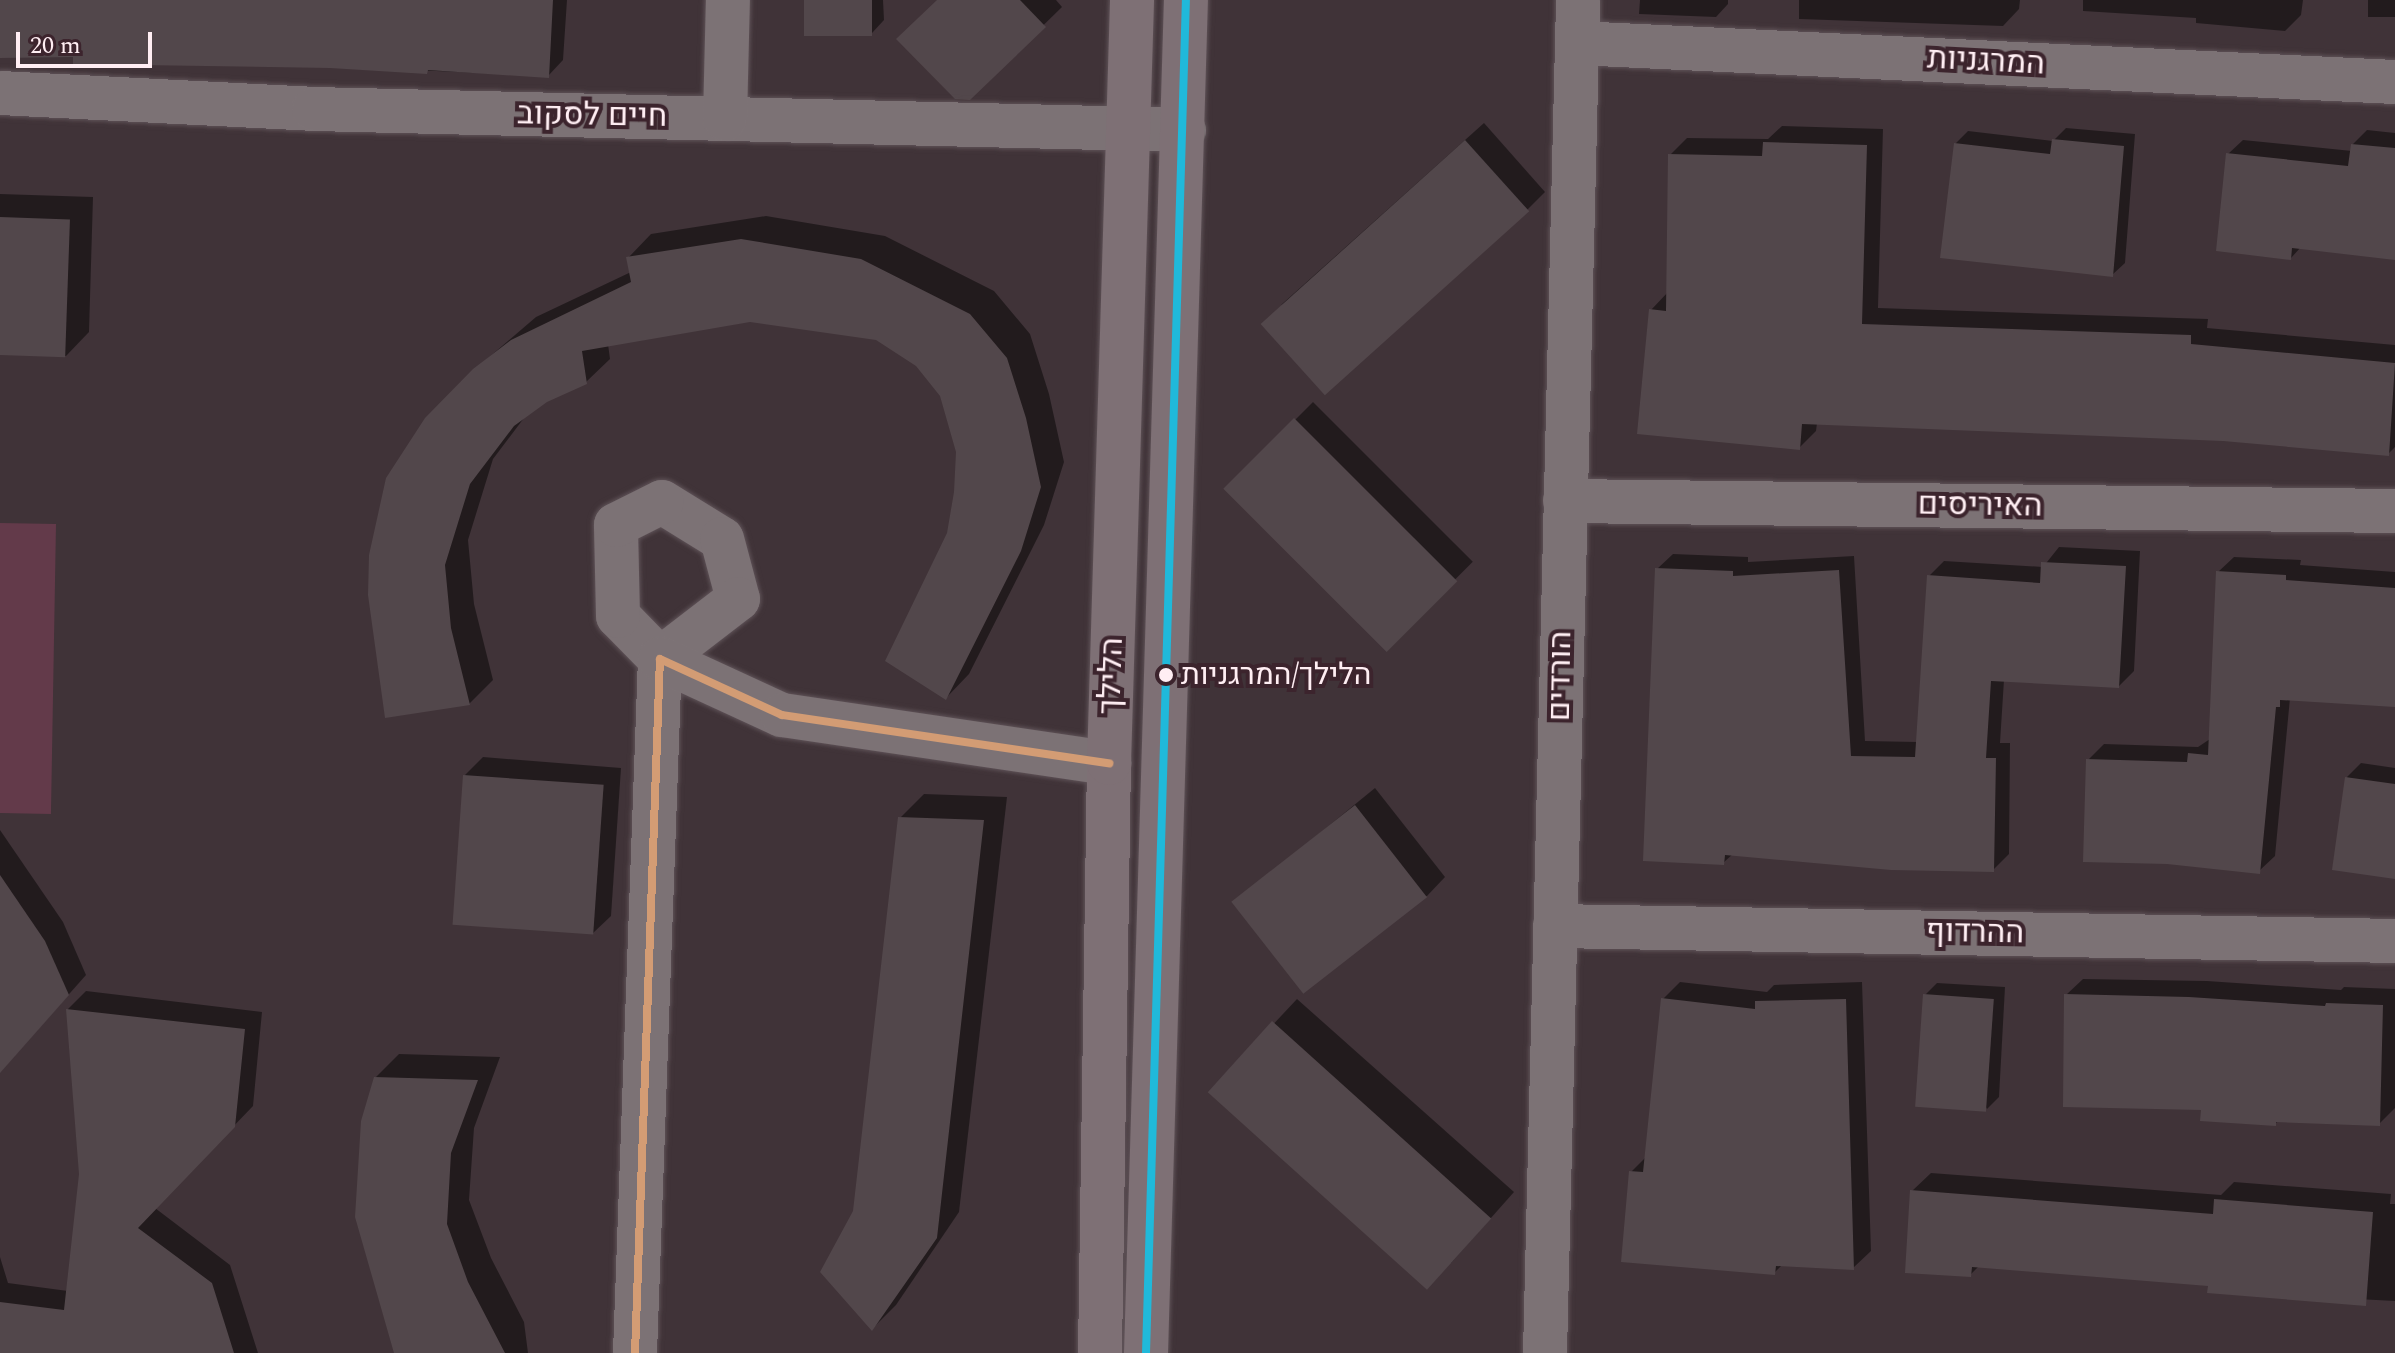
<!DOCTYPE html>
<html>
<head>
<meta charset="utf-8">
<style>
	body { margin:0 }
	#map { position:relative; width:2395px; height:1353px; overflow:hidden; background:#403338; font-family:Spectral,Heebo,serif }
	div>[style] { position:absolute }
	.green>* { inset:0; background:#633a4a; transform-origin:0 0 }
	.shadow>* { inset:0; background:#0007; transform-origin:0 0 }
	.building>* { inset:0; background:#52474b; transform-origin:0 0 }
	.roads { filter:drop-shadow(0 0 2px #5e5257) drop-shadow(0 0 2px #5e5257) }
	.street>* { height:44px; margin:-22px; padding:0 22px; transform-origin:22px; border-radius:22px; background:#7c7275 }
	.secondary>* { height:44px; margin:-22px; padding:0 22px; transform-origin:22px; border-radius:22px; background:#7e7075 }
	.bus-1>* { height:8px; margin:-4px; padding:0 4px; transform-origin:4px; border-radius:4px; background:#d39c74 }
	.bus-2>* { height:8px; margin:-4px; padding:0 4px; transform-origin:4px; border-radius:4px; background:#20b9da }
	.dots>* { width:22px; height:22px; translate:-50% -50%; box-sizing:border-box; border:4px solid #3c242d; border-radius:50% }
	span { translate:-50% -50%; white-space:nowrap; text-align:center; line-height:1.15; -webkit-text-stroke:8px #3c242d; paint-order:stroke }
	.bus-label { font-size:30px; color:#ffeef3 }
	.left { translate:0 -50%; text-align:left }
	.street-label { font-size:32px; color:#ffeef3 }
	.scale { position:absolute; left:16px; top:32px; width:136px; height:36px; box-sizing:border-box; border:4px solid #ffeef3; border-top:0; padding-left:10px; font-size:24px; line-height:28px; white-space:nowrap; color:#ffeef3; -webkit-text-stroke:6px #3c242d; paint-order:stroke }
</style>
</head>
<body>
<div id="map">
	<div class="green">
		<div style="left:0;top:523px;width:56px;height:290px;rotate:1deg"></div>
	</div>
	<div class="shadow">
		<div style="clip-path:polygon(0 0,567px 0,563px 60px,548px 76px,75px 55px,0 56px)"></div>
		<div style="clip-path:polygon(806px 0,883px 0,884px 20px,872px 33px)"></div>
		<div style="clip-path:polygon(939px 0,1056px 0,1062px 7px,969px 98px)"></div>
		<div style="clip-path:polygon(1640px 0,1728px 0,1728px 4px,1716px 17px,1639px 14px)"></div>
		<div style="clip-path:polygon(1799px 0,2020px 0,2019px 9px,2003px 26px,1799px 19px)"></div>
		<div style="clip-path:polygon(2083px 0,2303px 0,2301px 15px,2285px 31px,2196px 23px,2196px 18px,2083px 11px)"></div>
		<div style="left:2368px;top:0;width:27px;height:17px"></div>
		<div style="clip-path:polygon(1484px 123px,1545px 192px,1527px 210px,1281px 305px)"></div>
		<div style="clip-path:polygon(1782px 126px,1883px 129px,1878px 308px,2208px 319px,2207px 328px,2395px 345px,2395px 447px,2388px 454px,2223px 439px,1817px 423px,1816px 431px,1799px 448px,1651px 310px,1668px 292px,1670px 155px,1687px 138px,1768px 139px)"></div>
		<div style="clip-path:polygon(2066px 128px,2135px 134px,2125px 263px,2112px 275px,1955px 144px,1968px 131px,2053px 141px)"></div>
		<div style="clip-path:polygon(2367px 130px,2395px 133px,2395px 258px,2301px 247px,2291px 258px,2228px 154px,2243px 140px,2352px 151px,2352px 145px)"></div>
		<div style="clip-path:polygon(0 194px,93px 197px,89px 332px,66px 356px,0 353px)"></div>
		<div style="clip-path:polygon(766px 216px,885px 236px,994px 291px,1030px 334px,1049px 394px,1064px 462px,1044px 525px,969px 674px,946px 698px,949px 534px,956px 492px,958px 452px,942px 395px,917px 364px,877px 338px,750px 320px,608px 344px,610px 359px,586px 382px,546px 400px,527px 414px,493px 459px,468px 540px,474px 604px,493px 680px,469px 704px,387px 715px,474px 370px,536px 317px,631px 272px,628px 258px,651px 234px)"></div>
		<div style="left:1313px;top:402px;width:226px;height:122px;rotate:45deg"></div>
		<div style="clip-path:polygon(2059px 547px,2140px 551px,2134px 671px,2119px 686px,2004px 680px,2000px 743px,2010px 743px,2009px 854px,1993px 870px,1733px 854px,1723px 863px,1657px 569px,1673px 554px,1748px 557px,1748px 562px,1854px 556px,1865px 741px,1918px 742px,1929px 576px,1944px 561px,2043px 567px)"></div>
		<div style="clip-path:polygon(2234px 557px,2301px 560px,2300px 565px,2395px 572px,2395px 704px,2290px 698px,2275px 856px,2259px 871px,2088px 760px,2104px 744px,2198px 747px,2210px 739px,2218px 572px)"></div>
		<div style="clip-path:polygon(483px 757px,621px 768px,611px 916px,592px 934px,465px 775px)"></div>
		<div style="clip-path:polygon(2361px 763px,2395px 768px,2395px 877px,2347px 777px)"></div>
		<div style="clip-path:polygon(1375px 788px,1445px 877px,1427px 896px,1234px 903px)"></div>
		<div style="clip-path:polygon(924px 794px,1007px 797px,959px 1212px,896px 1305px,873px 1328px,855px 1212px,900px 818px)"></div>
		<div style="clip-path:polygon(0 830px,63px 922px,86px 975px,0 1072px)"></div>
		<div style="clip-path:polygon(2083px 979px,2207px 981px,2341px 990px,2344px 987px,2395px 989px,2395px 1108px,2379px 1124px,2279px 1120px,2275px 1124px,2203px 1108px,2066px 995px)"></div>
		<div style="clip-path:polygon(1680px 982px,1767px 992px,1774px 985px,1862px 982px,1871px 1251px,1853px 1268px,1783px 1264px,1774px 1273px,1631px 1172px,1647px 1156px,1663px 999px)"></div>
		<div style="clip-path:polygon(1937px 983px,2005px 987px,1999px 1097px,1987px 1109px,1925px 995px)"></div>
		<div style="clip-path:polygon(86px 991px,262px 1012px,253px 1106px,155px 1208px,230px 1265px,258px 1353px,0 1353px,0 1257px,8px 1283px,68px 1291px,81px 1174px,68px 1009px)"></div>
		<div style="clip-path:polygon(1297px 999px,1514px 1192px,1451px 1263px,1210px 1092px)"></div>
		<div style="clip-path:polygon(399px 1054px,500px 1057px,474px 1128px,469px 1200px,491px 1258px,524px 1322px,528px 1353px,396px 1353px,375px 1078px)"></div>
		<div style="clip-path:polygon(1931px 1173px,2221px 1195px,2234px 1182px,2391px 1194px,2390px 1204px,2395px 1204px,2395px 1301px,2209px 1291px,2210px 1284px,1980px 1265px,1970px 1275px,1912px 1191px)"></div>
	</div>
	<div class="building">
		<div style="clip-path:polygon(0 0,553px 0,549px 78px,428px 70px,427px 74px,330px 68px,73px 64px,73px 57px,0 58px)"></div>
		<div style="left:804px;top:0;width:68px;height:36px"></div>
		<div style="clip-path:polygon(937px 0,1020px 0,1046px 27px,970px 100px,955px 99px,896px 39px)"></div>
		<div style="clip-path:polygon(2052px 139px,2124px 146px,2113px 277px,1940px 258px,1954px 143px,2050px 154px)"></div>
		<div style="left:1465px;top:140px;width:96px;height:275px;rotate:48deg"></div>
		<div style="clip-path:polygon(1763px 142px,1867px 145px,1862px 324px,2191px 335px,2191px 344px,2395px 363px,2389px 456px,2223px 441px,1802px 424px,1800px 450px,1637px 434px,1649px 309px,1666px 311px,1668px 154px,1762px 156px)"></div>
		<div style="clip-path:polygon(2351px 144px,2395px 148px,2395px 260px,2292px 248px,2291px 260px,2216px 251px,2226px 153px,2348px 166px)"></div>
		<div style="left:0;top:217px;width:70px;height:138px;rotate:2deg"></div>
		<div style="clip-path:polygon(741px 239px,861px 259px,970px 314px,1007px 358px,1026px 418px,1041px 487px,1021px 551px,946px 700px,885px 661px,947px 533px,954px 492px,956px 452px,940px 396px,916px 366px,876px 340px,750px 322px,582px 351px,587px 384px,547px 402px,514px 426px,470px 484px,445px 565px,451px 628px,470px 705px,385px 718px,368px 595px,369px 555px,386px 478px,425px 418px,473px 369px,511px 340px,631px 282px,626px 257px)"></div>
		<div style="left:1294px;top:418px;width:231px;height:100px;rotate:45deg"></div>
		<div style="clip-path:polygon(2041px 562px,2126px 566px,2119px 688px,1991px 681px,1986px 758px,1996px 758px,1994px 872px,1891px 870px,1725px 855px,1724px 865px,1643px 861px,1655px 568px,1733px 571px,1733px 576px,1839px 570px,1851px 756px,1915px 757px,1927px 575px,2040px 583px)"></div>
		<div style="clip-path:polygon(2216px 571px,2286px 575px,2286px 580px,2395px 588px,2395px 707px,2280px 700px,2280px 707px,2276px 707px,2260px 874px,2167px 864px,2083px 862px,2086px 759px,2187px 762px,2188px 753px,2208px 755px)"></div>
		<div style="left:463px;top:775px;width:141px;height:150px;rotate:4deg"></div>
		<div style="clip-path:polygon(2345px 777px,2395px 784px,2395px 879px,2332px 870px)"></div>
		<div style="left:1355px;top:805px;width:117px;height:157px;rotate:52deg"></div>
		<div style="clip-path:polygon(898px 817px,984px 820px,937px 1238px,872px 1331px,820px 1272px,853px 1211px)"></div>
		<div style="clip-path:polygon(0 875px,45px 941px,69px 995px,0 1073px)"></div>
		<div style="left:1923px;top:994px;width:71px;height:113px;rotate:4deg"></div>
		<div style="clip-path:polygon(2064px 994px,2189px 997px,2325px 1006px,2326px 1003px,2383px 1005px,2380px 1126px,2276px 1122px,2276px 1126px,2200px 1121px,2201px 1110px,2063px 1107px)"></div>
		<div style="clip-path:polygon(1661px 998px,1755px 1009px,1755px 1001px,1846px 999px,1854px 1270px,1776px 1266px,1775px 1275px,1621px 1262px,1629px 1171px,1643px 1172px)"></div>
		<div style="clip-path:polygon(66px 1009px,245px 1029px,235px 1127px,138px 1228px,212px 1283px,234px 1353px,0 1353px,0 1302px,64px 1310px,79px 1174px)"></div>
		<div style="left:1272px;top:1021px;width:295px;height:96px;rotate:42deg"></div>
		<div style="clip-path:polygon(374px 1077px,478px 1080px,451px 1153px,447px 1224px,468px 1282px,505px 1353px,394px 1353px,355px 1217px,361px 1121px)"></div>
		<div style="clip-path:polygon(1910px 1190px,2213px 1214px,2214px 1199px,2373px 1212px,2366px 1306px,2207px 1293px,2208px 1286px,1972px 1267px,1971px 1277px,1905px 1273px)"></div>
	</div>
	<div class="roads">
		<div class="street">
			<div style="left:1577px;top:43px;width:819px;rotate:2.73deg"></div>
			<div style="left:0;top:93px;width:314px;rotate:2.9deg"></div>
			<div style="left:314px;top:109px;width:870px;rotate:1.38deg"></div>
			<div style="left:725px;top:119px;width:119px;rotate:-88.6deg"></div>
			<div style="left:1565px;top:501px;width:830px;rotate:0.69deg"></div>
			<div style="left:662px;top:502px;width:70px;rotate:31.7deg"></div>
			<div style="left:722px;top:539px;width:62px;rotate:75.1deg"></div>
			<div style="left:738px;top:599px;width:98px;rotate:142.4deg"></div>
			<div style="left:660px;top:659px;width:60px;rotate:-134.3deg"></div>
			<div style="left:618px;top:616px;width:91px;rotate:-91.3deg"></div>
			<div style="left:616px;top:525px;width:51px;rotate:-26.6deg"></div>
			<div style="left:1555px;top:926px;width:840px;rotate:1.02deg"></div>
			<div style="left:635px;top:1353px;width:694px;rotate:-87.94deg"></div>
			<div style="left:660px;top:659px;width:134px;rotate:24.7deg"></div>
			<div style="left:782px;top:715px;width:331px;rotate:8.4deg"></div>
			<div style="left:1545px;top:1353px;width:1353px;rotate:-88.6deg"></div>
		</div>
		<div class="secondary">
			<div style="left:1100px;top:1353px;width:590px;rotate:-89.13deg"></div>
			<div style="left:1109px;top:763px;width:763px;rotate:-88.27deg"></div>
			<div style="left:1146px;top:1353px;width:1354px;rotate:-88.31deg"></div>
		</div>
	</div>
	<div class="bus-1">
		<div style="left:635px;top:1353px;width:694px;rotate:-87.94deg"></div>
		<div style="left:660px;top:659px;width:134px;rotate:24.7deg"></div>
		<div style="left:782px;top:715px;width:331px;rotate:8.4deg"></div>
	</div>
	<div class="bus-2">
		<div style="left:1146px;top:1353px;width:1354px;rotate:-88.31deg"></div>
	</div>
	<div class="dots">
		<div style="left:1166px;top:675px;background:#ffeef3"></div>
	</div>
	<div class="bus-label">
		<span class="left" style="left:1181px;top:675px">הלילך/המרגניות</span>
	</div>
	<div class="street-label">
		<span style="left:1986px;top:62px;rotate:3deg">המרגניות</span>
		<span style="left:592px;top:116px;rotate:1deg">חיים לסקוב</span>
		<span style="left:1980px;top:506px;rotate:1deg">האיריסים</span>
		<span style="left:1112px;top:676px;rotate:-88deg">הלילך</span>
		<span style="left:1561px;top:676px;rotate:-89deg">הורדים</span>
		<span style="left:1975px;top:933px;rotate:1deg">ההרדוף</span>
	</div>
	<div class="scale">20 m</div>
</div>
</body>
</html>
